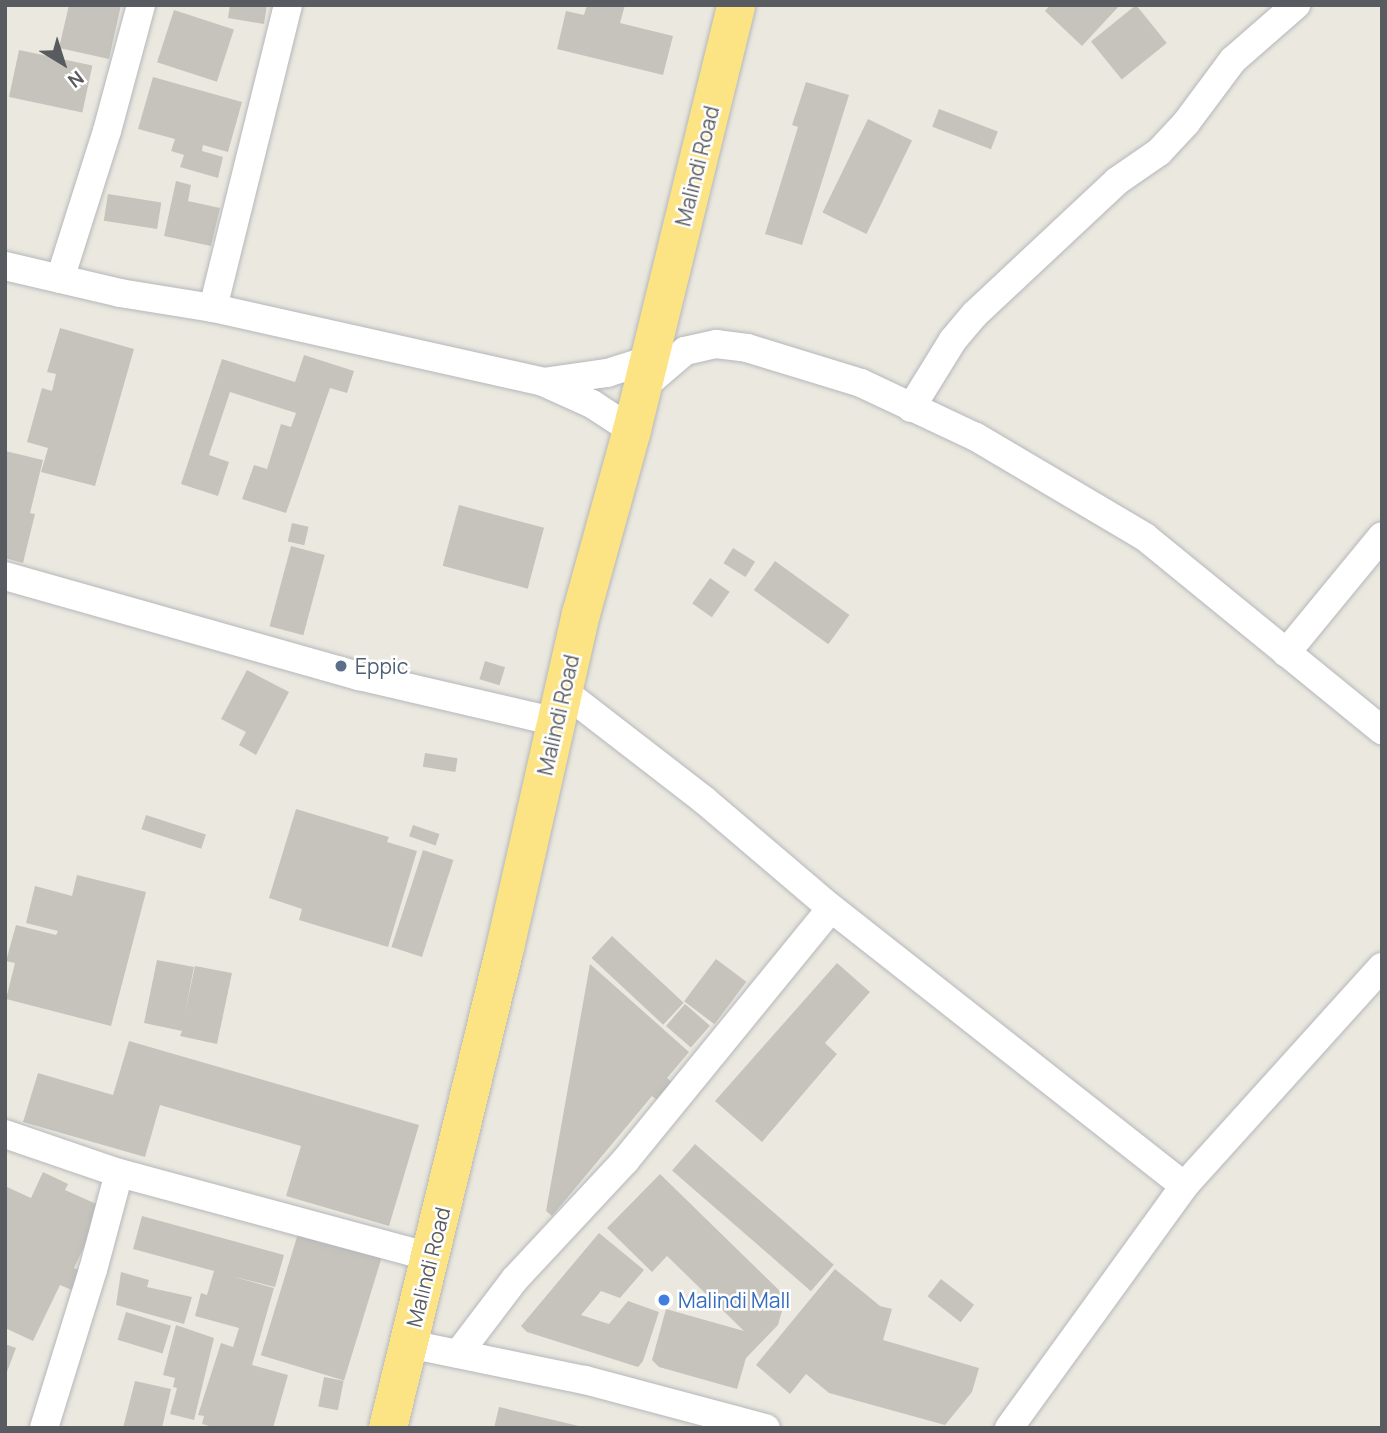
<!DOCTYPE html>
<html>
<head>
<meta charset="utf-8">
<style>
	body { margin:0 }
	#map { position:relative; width:1387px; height:1433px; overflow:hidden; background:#ebe9df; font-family:Manrope,sans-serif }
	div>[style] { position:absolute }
	.building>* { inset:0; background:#c6c3bc; transform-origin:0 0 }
	.roads { filter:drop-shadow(0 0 2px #b5b7bc) drop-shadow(0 0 2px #b5b7bc) }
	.street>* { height:28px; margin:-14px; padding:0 14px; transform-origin:14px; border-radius:14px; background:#fff }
	.highway>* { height:38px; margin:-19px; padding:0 19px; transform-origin:19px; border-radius:19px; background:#fce485 }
	.dots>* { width:19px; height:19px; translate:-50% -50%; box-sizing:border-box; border:4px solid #fff; border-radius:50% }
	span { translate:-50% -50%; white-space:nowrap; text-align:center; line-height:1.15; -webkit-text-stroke:5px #fff; paint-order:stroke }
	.street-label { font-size:21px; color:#585b60 }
	.service-label { font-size:21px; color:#4e5e75 }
	.left { translate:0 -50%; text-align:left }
	.shop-label { font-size:21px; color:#366cbe }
	.frame { position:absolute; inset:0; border:7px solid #585b60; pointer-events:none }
	.north { position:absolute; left:28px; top:28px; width:70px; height:70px; -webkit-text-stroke:5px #fff; paint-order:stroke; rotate:142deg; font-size:19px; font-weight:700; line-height:28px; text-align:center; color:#585b60 }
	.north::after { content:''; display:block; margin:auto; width:24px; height:32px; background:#585b60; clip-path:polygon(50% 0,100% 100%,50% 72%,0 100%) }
</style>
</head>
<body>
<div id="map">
	<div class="building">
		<div style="clip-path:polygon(69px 5px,121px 5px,109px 59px,59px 48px)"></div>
		<div style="clip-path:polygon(230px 5px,267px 5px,264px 24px,228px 18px)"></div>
		<div style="clip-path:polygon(587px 5px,625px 5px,620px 23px,673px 36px,663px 75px,557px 49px,566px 11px,584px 15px)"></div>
		<div style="clip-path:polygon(1050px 5px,1120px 5px,1082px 46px,1045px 11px)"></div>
		<div style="left:1136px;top:5px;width:49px;height:58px;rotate:51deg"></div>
		<div style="left:174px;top:10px;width:63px;height:55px;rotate:18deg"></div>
		<div style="left:19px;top:50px;width:75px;height:48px;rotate:12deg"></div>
		<div style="clip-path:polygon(153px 77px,242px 102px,228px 152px,203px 145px,202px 151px,223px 157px,218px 178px,180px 167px,184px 155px,171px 151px,175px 139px,138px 129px)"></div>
		<div style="clip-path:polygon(806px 82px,849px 95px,802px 245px,765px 234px,798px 127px,792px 125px)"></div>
		<div style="left:939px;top:109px;width:63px;height:19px;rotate:21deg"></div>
		<div style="left:868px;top:119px;width:49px;height:104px;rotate:26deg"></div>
		<div style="clip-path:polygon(176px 181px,191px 185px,188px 201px,220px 208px,211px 246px,164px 236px)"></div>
		<div style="left:108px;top:194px;width:54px;height:27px;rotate:9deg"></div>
		<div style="clip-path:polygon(60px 328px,134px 349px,95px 486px,41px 472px,48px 448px,27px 442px,42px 388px,52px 391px,56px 374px,47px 372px)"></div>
		<div style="clip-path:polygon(304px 355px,354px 371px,347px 393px,330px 388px,286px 513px,242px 499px,254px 465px,267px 469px,281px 424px,291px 427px,296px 413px,230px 392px,209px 455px,229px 462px,218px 496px,181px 484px,222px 359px,295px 382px)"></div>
		<div style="clip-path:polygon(5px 451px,43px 460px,30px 513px,35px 514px,23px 563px,5px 558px)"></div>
		<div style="left:459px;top:505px;width:88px;height:63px;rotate:15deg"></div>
		<div style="left:292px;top:523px;width:17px;height:19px;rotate:13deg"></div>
		<div style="left:291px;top:546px;width:35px;height:83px;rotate:15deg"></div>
		<div style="left:733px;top:548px;width:26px;height:18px;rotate:32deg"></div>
		<div style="left:775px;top:561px;width:92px;height:36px;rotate:36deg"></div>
		<div style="left:710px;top:578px;width:24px;height:31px;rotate:35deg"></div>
		<div style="left:485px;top:661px;width:21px;height:19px;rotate:17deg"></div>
		<div style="clip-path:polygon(247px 670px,289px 692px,256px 755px,239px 745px,246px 732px,221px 719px)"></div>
		<div style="left:425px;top:753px;width:33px;height:14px;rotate:9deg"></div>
		<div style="clip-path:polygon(296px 809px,389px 837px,387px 842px,417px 851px,388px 947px,299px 920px,302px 909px,269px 898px)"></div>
		<div style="left:146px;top:815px;width:63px;height:15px;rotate:18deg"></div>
		<div style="left:413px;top:825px;width:28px;height:12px;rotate:19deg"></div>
		<div style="left:423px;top:850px;width:32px;height:102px;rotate:18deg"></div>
		<div style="clip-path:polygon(77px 875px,146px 892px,111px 1026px,6px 999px,15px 963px,6px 961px,16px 925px,56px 935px,58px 931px,26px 923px,35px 886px,72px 896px)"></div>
		<div style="left:612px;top:936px;width:98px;height:30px;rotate:43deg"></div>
		<div style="left:716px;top:959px;width:38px;height:53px;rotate:37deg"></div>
		<div style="clip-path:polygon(157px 960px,194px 967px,185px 1013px,195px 966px,232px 973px,217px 1044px,180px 1036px,182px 1031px,144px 1023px)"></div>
		<div style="clip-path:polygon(837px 963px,870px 992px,825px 1043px,837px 1054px,762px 1142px,715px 1101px)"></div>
		<div style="clip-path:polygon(590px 964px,689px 1052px,667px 1078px,677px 1086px,662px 1104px,652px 1096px,552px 1216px,546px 1211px)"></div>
		<div style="left:685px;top:1004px;width:33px;height:29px;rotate:41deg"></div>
		<div style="clip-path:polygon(129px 1041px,419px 1125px,389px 1226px,286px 1196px,301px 1146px,160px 1105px,145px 1157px,23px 1122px,38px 1073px,113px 1095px)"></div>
		<div style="left:695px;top:1144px;width:184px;height:35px;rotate:41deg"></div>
		<div style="clip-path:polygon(43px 1172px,68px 1184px,65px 1190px,103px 1207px,74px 1268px,81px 1271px,72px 1290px,60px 1285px,33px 1341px,5px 1328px,5px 1186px,31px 1198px)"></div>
		<div style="clip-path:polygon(660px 1174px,786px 1297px,778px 1325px,746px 1358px,737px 1389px,659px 1367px,652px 1360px,666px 1309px,744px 1331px,667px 1256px,652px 1272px,607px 1228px)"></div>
		<div style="clip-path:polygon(142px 1216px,284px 1255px,275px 1287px,231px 1276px,274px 1288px,252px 1365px,288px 1375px,273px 1428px,216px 1428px,202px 1424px,204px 1416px,198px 1415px,221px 1343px,233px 1347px,239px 1328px,195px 1316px,201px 1293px,207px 1295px,214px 1271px,133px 1249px)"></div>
		<div style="left:300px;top:1227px;width:87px;height:134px;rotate:17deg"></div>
		<div style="clip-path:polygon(599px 1233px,644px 1270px,620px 1298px,601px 1291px,581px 1315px,609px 1324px,628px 1301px,659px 1312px,643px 1361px,638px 1367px,527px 1332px,521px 1326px)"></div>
		<div style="clip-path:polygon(835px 1269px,880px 1306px,892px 1309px,883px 1340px,979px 1368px,972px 1392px,945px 1425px,829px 1393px,806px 1374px,790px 1394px,756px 1365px)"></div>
		<div style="clip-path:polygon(121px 1272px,149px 1280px,147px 1287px,192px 1297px,184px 1324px,116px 1305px)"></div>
		<div style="left:941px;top:1279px;width:42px;height:22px;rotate:38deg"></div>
		<div style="left:126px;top:1312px;width:47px;height:29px;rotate:17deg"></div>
		<div style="clip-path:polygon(176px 1325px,214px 1338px,194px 1420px,170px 1414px,177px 1388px,173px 1387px,175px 1378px,163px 1375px)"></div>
		<div style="clip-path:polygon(5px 1344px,16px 1348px,5px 1377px)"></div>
		<div style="left:324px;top:1377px;width:20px;height:30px;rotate:11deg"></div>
		<div style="clip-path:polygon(135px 1381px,171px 1389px,162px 1428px,123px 1428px)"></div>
		<div style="clip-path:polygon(499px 1407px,583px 1427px,583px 1428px,494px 1428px)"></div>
	</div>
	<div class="roads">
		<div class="street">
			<div style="left:5px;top:266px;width:118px;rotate:13.2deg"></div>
			<div style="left:120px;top:293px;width:94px;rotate:9.2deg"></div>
			<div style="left:213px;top:308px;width:338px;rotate:12.6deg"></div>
			<div style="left:543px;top:382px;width:54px;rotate:24.2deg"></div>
			<div style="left:592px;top:404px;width:48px;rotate:33deg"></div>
			<div style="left:60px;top:279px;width:155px;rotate:-72.4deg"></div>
			<div style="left:107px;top:131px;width:131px;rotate:-74.9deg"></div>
			<div style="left:213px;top:308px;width:312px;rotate:-76.1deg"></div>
			<div style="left:543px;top:382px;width:65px;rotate:-8deg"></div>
			<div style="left:607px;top:373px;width:44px;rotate:-17.2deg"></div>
			<div style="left:642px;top:388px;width:57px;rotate:-40.7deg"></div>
			<div style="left:685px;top:351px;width:32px;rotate:-13deg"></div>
			<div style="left:716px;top:344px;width:31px;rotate:7deg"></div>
			<div style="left:747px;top:348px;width:119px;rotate:17.1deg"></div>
			<div style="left:861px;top:383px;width:127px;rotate:25.2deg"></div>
			<div style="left:976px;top:437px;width:196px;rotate:30.6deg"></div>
			<div style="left:1145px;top:537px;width:306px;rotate:39.2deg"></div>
			<div style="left:911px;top:408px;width:80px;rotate:-58.3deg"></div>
			<div style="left:953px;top:340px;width:34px;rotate:-50deg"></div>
			<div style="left:975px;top:314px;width:195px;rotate:-43.1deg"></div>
			<div style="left:1117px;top:181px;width:51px;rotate:-34.6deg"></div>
			<div style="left:1159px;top:152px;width:40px;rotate:-47deg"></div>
			<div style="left:1186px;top:123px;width:79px;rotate:-53.3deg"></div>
			<div style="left:1233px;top:60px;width:84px;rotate:-41.1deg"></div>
			<div style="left:5px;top:576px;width:368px;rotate:15.8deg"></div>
			<div style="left:359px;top:676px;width:202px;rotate:13.1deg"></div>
			<div style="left:1286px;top:653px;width:151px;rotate:-50.6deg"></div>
			<div style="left:563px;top:691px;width:178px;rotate:37.7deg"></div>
			<div style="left:704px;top:800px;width:167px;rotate:40.4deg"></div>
			<div style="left:831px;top:908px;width:449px;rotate:38.2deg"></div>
			<div style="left:5px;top:1134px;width:120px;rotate:18.9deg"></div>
			<div style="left:119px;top:1173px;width:323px;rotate:15.1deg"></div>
			<div style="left:409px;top:1344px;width:180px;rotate:11.6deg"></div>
			<div style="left:585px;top:1380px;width:187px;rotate:14.9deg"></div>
			<div style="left:458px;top:1354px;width:94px;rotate:-52.8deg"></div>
			<div style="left:515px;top:1279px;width:161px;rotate:-47deg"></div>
			<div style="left:625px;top:1161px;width:326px;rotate:-50.8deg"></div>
			<div style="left:44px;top:1428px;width:165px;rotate:-72.8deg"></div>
			<div style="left:93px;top:1270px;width:100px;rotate:-75deg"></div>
			<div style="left:1009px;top:1428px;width:299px;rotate:-54.1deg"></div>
			<div style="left:1184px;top:1186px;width:295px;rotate:-47.9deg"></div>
		</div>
		<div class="highway">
			<div style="left:388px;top:1428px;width:494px;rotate:-76.3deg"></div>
			<div style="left:505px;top:948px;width:343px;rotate:-77.2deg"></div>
			<div style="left:581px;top:614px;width:191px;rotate:-74.5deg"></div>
			<div style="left:632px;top:430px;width:438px;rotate:-76.2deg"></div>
		</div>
	</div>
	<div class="dots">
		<div style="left:341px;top:666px;background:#5c6f8a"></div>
		<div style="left:664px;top:1300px;background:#3f7fe0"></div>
	</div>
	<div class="street-label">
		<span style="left:697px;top:166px;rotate:-76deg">Malindi Road</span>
		<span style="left:558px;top:715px;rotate:-77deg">Malindi Road</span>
		<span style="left:428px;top:1267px;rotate:-76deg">Malindi Road</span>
	</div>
	<div class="service-label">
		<span class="left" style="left:355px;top:666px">Eppic</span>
	</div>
	<div class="shop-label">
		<span class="left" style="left:678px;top:1300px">Malindi Mall</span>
	</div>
	<div class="frame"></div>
	<div class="north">N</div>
</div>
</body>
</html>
